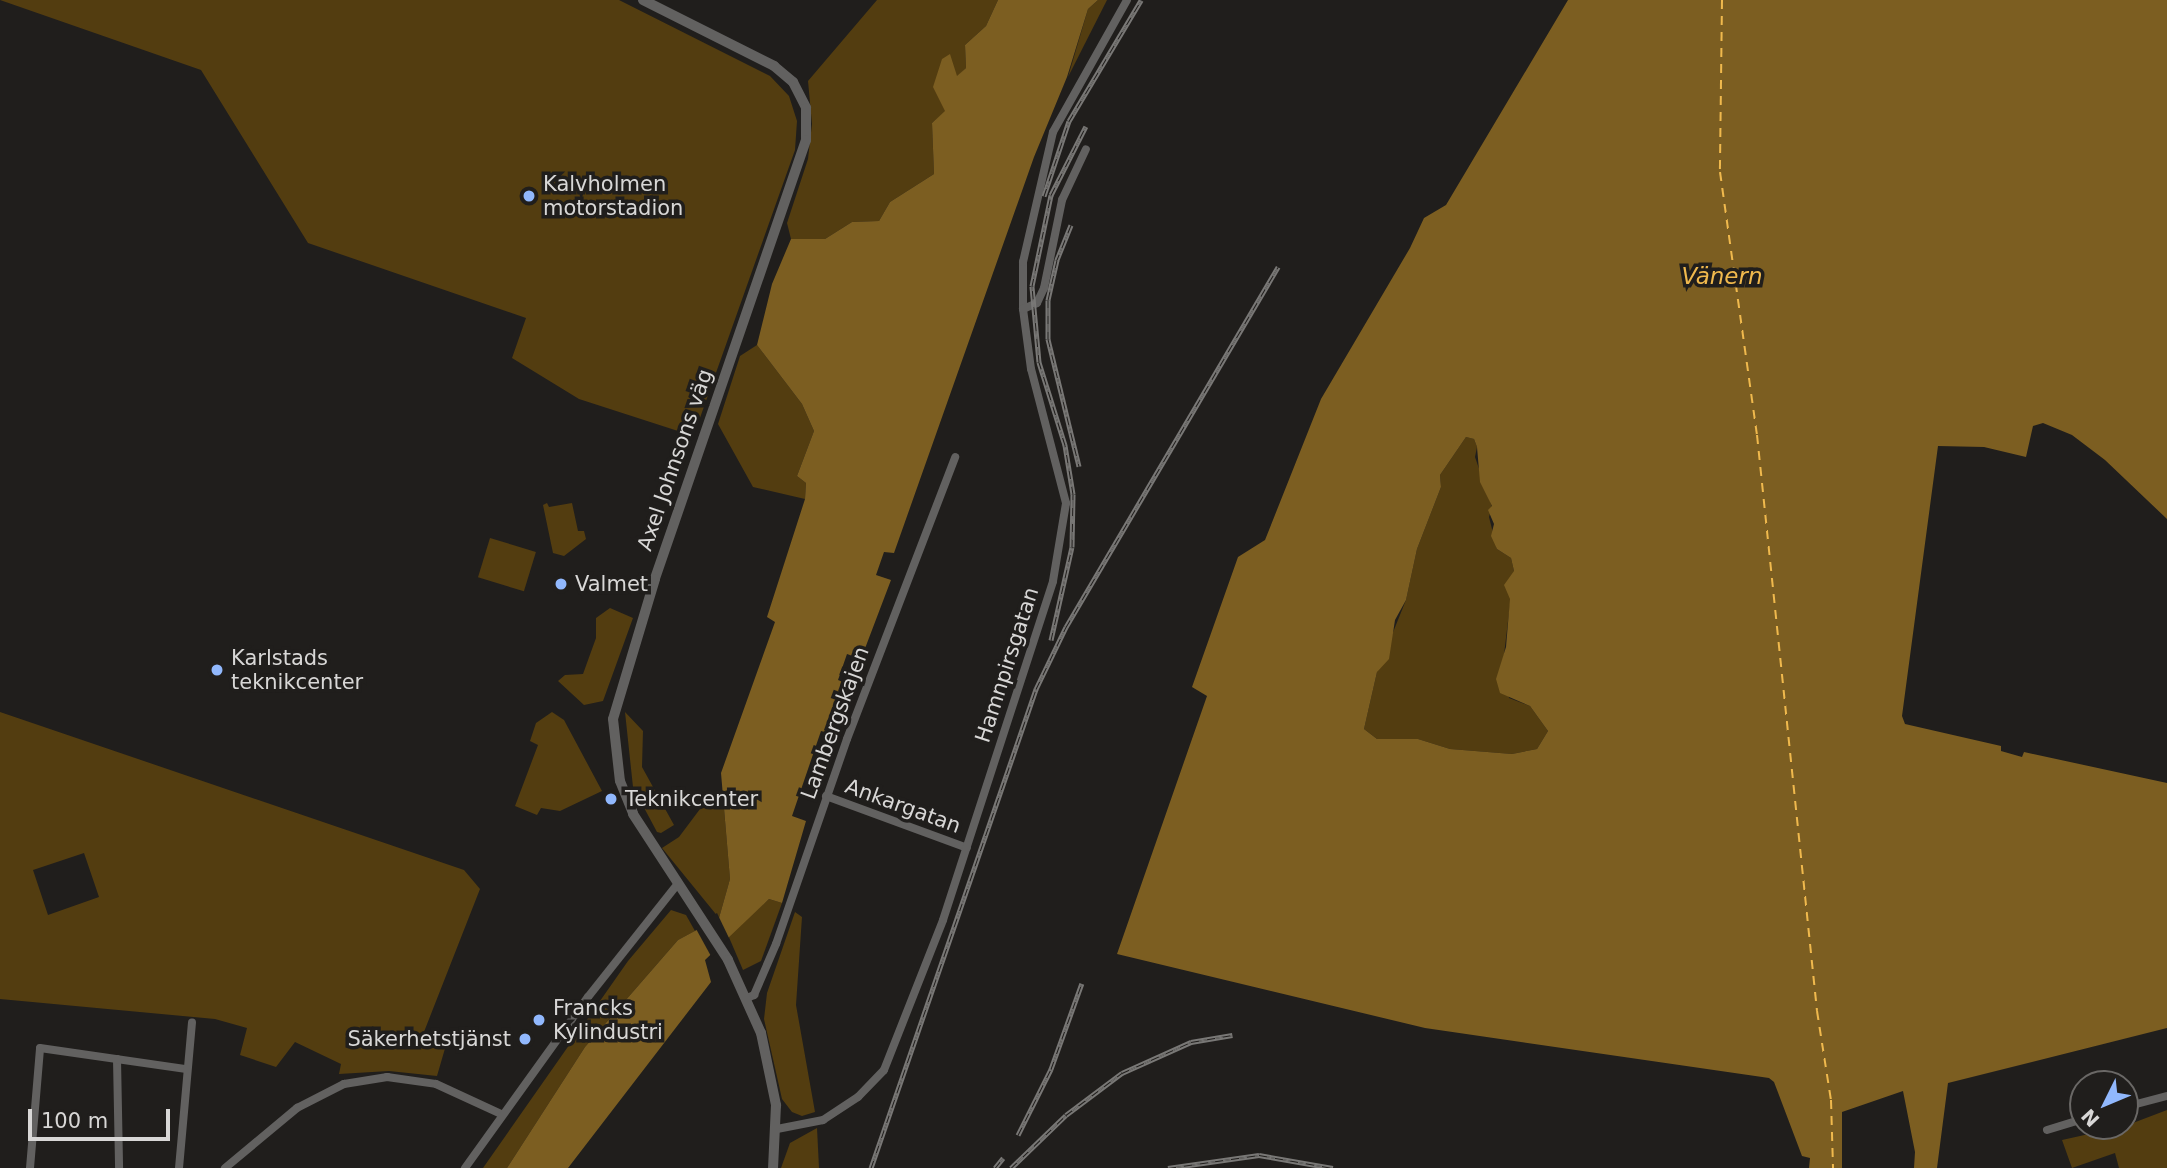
<!DOCTYPE html>
<html>
<head>
<meta charset="utf-8">
<style>
	body { margin:0 }
	#map { position:relative; width:2167px; height:1168px; overflow:hidden; background:#201e1c; font-family:"DejaVu Sans",sans-serif }
	div>[style] { position:absolute }
	.green>* { inset:0; background:#533d10; transform-origin:0 0 }
	.water>* { inset:0; background:#7c5e21 }
	.pier>* { inset:0; background:#201e1c }
	.ferry>* { height:2px; margin-top:-1px; transform-origin:0; background:repeating-linear-gradient(90deg,#f0b94d 0 9px,transparent 0 16px) }
	.minor>* { height:8px; margin:-4px; padding:0 4px; transform-origin:4px; border-radius:4px; background:#626160 }
	.tertiary>* { height:10px; margin:-5px; padding:0 5px; transform-origin:5px; border-radius:5px; background:#626160 }
	.rail>* { height:5px; margin-top:-2.5px; transform-origin:0; background:repeating-linear-gradient(90deg,#201e1c 0 8px,#797876 0 16px); box-sizing:border-box; border-block:2px solid #797876 }
	.dots>* { width:19px; height:19px; translate:-50% -50%; box-sizing:border-box; border:4px solid #201e1c; border-radius:50% }
	span { translate:-50% -50%; white-space:nowrap; text-align:center; line-height:1.15; -webkit-text-stroke:7px #201e1c; paint-order:stroke }
	.poi-label { font-size:21px; color:#d8d7d6 }
	.left { translate:0 -50%; text-align:left }
	.right { translate:-100% -50%; text-align:right }
	.street-label { font-size:21px; color:#d8d7d6 }
	.water-label { font-size:23px; color:#f0b94d; font-style:italic }
	.north { position:absolute; left:2069px; top:1070px; width:70px; height:70px; box-sizing:border-box; background:#201e1c; border:2px solid #6a6866; border-radius:50%; rotate:227deg; font-size:19px; font-weight:700; line-height:28px; text-align:center; color:#d8d7d6 }
	.north::after { content:''; display:block; margin:auto; width:24px; height:32px; background:#91b8fd; clip-path:polygon(50% 0,100% 100%,50% 72%,0 100%) }
	.scale { position:absolute; left:28px; top:1109px; width:142px; height:32px; box-sizing:border-box; border:4px solid #d8d7d6; border-top:0; padding-left:9px; font-size:21px; line-height:24px; white-space:nowrap; color:#d8d7d6; -webkit-text-stroke:5px #201e1c; paint-order:stroke }
</style>
</head>
<body>
<div id="map">
	<div class="green">
		<div style="clip-path:polygon(0 0,619px 0,770px 76px,789px 96px,797px 121px,795px 150px,695px 432px,678px 431px,579px 399px,512px 358px,526px 318px,308px 243px,201px 70px)"></div>
		<div style="clip-path:polygon(877px 0,998px 0,986px 26px,965px 45px,966px 68px,957px 77px,946px 111px,932px 123px,934px 174px,890px 202px,879px 221px,852px 222px,825px 239px,791px 239px,787px 223px,808px 159px,812px 124px,808px 81px)"></div>
		<div style="clip-path:polygon(1098px 0,1107px 0,1068px 77px,1088px 9px)"></div>
		<div style="clip-path:polygon(757px 345px,802px 404px,814px 431px,797px 476px,806px 483px,805px 499px,753px 487px,718px 424px,740px 356px)"></div>
		<div style="clip-path:polygon(1466px 437px,1474px 439px,1477px 447px,1475px 457px,1492px 507px,1489px 517px,1497px 549px,1511px 558px,1514px 571px,1503px 663px,1509px 698px,1530px 706px,1548px 731px,1537px 749px,1512px 754px,1450px 749px,1418px 739px,1377px 739px,1364px 729px,1377px 672px,1406px 600px,1417px 549px,1441px 487px,1440px 475px)"></div>
		<div style="clip-path:polygon(547px 503px,549px 507px,572px 503px,578px 531px,584px 531px,586px 539px,564px 556px,553px 553px,543px 505px)"></div>
		<div style="left:490px;top:538px;width:48px;height:41px;rotate:17deg"></div>
		<div style="clip-path:polygon(610px 608px,633px 618px,603px 701px,584px 705px,558px 681px,565px 675px,583px 674px,596px 638px,596px 618px)"></div>
		<div style="clip-path:polygon(evenodd,0 712px,464px 870px,480px 889px,422px 1037px,446px 1045px,437px 1076px,389px 1071px,339px 1074px,341px 1064px,295px 1042px,276px 1067px,240px 1055px,247px 1028px,215px 1019px,0 999px,0 712px,84px 853px,99px 897px,48px 915px,33px 870px,84px 853px)"></div>
		<div style="clip-path:polygon(552px 712px,564px 720px,602px 791px,560px 811px,541px 808px,537px 815px,515px 806px,538px 745px,530px 741px,536px 723px)"></div>
		<div style="clip-path:polygon(625px 712px,643px 731px,642px 767px,674px 825px,661px 833px,657px 832px,633px 787px)"></div>
		<div style="clip-path:polygon(712px 793px,723px 797px,730px 879px,719px 918px,662px 848px,679px 837px)"></div>
		<div style="clip-path:polygon(769px 899px,782px 903px,761px 961px,743px 970px,728px 935px)"></div>
		<div style="clip-path:polygon(671px 910px,686px 915px,695px 931px,678px 940px,585px 1047px,507px 1168px,483px 1168px,628px 961px)"></div>
		<div style="clip-path:polygon(795px 912px,802px 917px,796px 1005px,815px 1112px,802px 1116px,792px 1112px,782px 1099px,764px 1019px,767px 993px)"></div>
		<div style="clip-path:polygon(2167px 1110px,2167px 1168px,2119px 1168px,2115px 1153px,2072px 1168px,2062px 1140px,2125px 1126px)"></div>
		<div style="clip-path:polygon(817px 1128px,819px 1168px,781px 1168px,790px 1143px)"></div>
	</div>
	<div class="water">
		<div style="clip-path:polygon(998px 0,1098px 0,1088px 9px,1067px 77px,1034px 157px,894px 553px,884px 552px,876px 575px,891px 580px,861px 659px,847px 654px,838px 680px,853px 686px,836px 735px,821px 731px,792px 816px,806px 821px,782px 903px,769px 899px,705px 960px,711px 982px,568px 1168px,507px 1168px,585px 1047px,678px 940px,719px 918px,730px 879px,721px 773px,775px 622px,767px 617px,805px 499px,806px 483px,797px 476px,814px 431px,802px 404px,757px 345px,772px 284px,791px 239px,825px 239px,852px 222px,879px 221px,890px 202px,934px 174px,932px 123px,945px 111px,933px 87px,942px 59px,950px 54px,957px 76px,966px 68px,965px 45px,986px 26px)"></div>
		<div style="clip-path:polygon(evenodd,1568px 0,2167px 0,2167px 519px,2105px 460px,2072px 435px,2043px 423px,2033px 426px,2026px 457px,1984px 447px,1938px 446px,1902px 716px,1905px 724px,2001px 746px,2001px 751px,2022px 757px,2024px 752px,2167px 783px,2167px 1028px,1948px 1083px,1937px 1168px,1914px 1168px,1915px 1152px,1903px 1091px,1842px 1112px,1842px 1168px,1809px 1168px,1810px 1158px,1802px 1156px,1774px 1082px,1769px 1078px,1425px 1028px,1117px 954px,1207px 696px,1192px 687px,1238px 557px,1265px 540px,1321px 399px,1410px 248px,1424px 218px,1446px 205px,1568px 0,1466px 437px,1474px 439px,1477px 447px,1480px 482px,1492px 506px,1488px 510px,1494px 524px,1491px 536px,1497px 549px,1511px 558px,1514px 571px,1504px 585px,1510px 599px,1506px 647px,1496px 679px,1500px 693px,1530px 706px,1548px 731px,1537px 749px,1512px 754px,1450px 749px,1418px 739px,1377px 739px,1364px 729px,1377px 672px,1389px 659px,1395px 620px,1406px 600px,1417px 549px,1441px 487px,1440px 475px,1466px 437px)"></div>
	</div>
	<div class="pier">
		<div style="clip-path:polygon(717px 913px,729px 938px,712px 958px,695px 927px)"></div>
	</div>
	<div class="ferry">
		<div style="left:1722px;top:0;width:172px;rotate:90.7deg"></div>
		<div style="left:1720px;top:172px;width:266px;rotate:82deg"></div>
		<div style="left:1757px;top:435px;width:579px;rotate:84.05deg"></div>
		<div style="left:1817px;top:1011px;width:90px;rotate:81.1deg"></div>
		<div style="left:1831px;top:1100px;width:68px;rotate:88.3deg"></div>
	</div>
	<div class="minor">
		<div style="left:1023px;top:309px;width:47px;rotate:-90deg"></div>
		<div style="left:1023px;top:262px;width:133px;rotate:-77deg"></div>
		<div style="left:1053px;top:132px;width:151px;rotate:-60.7deg"></div>
		<div style="left:826px;top:796px;width:150px;rotate:20.2deg"></div>
		<div style="left:747px;top:998px;width:8px;rotate:-23deg"></div>
		<div style="left:754px;top:995px;width:56px;rotate:-66.7deg"></div>
		<div style="left:776px;top:944px;width:217px;rotate:-70.9deg"></div>
		<div style="left:847px;top:739px;width:302px;rotate:-69deg"></div>
		<div style="left:117px;top:1059px;width:109px;rotate:88.9deg"></div>
		<div style="left:2125px;top:1107px;width:43px;rotate:-14.7deg"></div>
		<div style="left:777px;top:1129px;width:47px;rotate:-11.1deg"></div>
		<div style="left:823px;top:1120px;width:42px;rotate:-33.3deg"></div>
		<div style="left:858px;top:1097px;width:37px;rotate:-46deg"></div>
		<div style="left:884px;top:1070px;width:161px;rotate:-68.5deg"></div>
		<div style="left:943px;top:920px;width:356px;rotate:-72deg"></div>
		<div style="left:1053px;top:581px;width:79px;rotate:-80.5deg"></div>
		<div style="left:1066px;top:503px;width:138px;rotate:-104.6deg"></div>
		<div style="left:1031px;top:369px;width:61px;rotate:-97.6deg"></div>
		<div style="left:1023px;top:309px;width:15px;rotate:-23deg"></div>
		<div style="left:1037px;top:303px;width:17px;rotate:-65deg"></div>
		<div style="left:1044px;top:288px;width:90px;rotate:-78.4deg"></div>
		<div style="left:1062px;top:200px;width:56px;rotate:-64.8deg"></div>
		<div style="left:2047px;top:1130px;width:38px;rotate:-17deg"></div>
		<div style="left:30px;top:1168px;width:120px;rotate:-85.2deg"></div>
		<div style="left:40px;top:1048px;width:148px;rotate:8.2deg"></div>
		<div style="left:179px;top:1168px;width:146px;rotate:-84.9deg"></div>
		<div style="left:225px;top:1168px;width:94px;rotate:-39.8deg"></div>
		<div style="left:297px;top:1108px;width:53px;rotate:-27.1deg"></div>
		<div style="left:344px;top:1084px;width:44px;rotate:-9.2deg"></div>
		<div style="left:387px;top:1077px;width:49px;rotate:8.1deg"></div>
		<div style="left:436px;top:1084px;width:72px;rotate:24.8deg"></div>
		<div style="left:465px;top:1168px;width:211px;rotate:-54.3deg"></div>
		<div style="left:588px;top:997px;width:142px;rotate:-51.6deg"></div>
	</div>
	<div class="tertiary">
		<div style="left:643px;top:0;width:147px;rotate:26.7deg"></div>
		<div style="left:774px;top:66px;width:25px;rotate:40deg"></div>
		<div style="left:793px;top:82px;width:29px;rotate:63deg"></div>
		<div style="left:806px;top:108px;width:32px;rotate:90deg"></div>
		<div style="left:806px;top:140px;width:464px;rotate:109deg"></div>
		<div style="left:655px;top:579px;width:146px;rotate:106.7deg"></div>
		<div style="left:613px;top:719px;width:62px;rotate:83.6deg"></div>
		<div style="left:620px;top:781px;width:35px;rotate:68deg"></div>
		<div style="left:633px;top:814px;width:174px;rotate:56.9deg"></div>
		<div style="left:728px;top:960px;width:80px;rotate:65.7deg"></div>
		<div style="left:761px;top:1033px;width:74px;rotate:78.2deg"></div>
		<div style="left:776px;top:1105px;width:63px;rotate:92.7deg"></div>
	</div>
	<div class="rail">
		<div style="left:1044px;top:196px;width:79px;rotate:-71.6deg"></div>
		<div style="left:1069px;top:121px;width:141px;rotate:-59.2deg"></div>
		<div style="left:1071px;top:225px;width:38px;rotate:112deg"></div>
		<div style="left:1057px;top:260px;width:41px;rotate:102.7deg"></div>
		<div style="left:1048px;top:300px;width:39px;rotate:90deg"></div>
		<div style="left:1048px;top:339px;width:131px;rotate:76.3deg"></div>
		<div style="left:1051px;top:640px;width:95px;rotate:-77.3deg"></div>
		<div style="left:1072px;top:547px;width:53px;rotate:-88.9deg"></div>
		<div style="left:1073px;top:494px;width:50px;rotate:-99.3deg"></div>
		<div style="left:1065px;top:445px;width:87px;rotate:-107.4deg"></div>
		<div style="left:1039px;top:362px;width:76px;rotate:-95.3deg"></div>
		<div style="left:1032px;top:286px;width:93px;rotate:-78.2deg"></div>
		<div style="left:1051px;top:195px;width:77px;rotate:-63.1deg"></div>
		<div style="left:1018px;top:1135px;width:74px;rotate:-63.4deg"></div>
		<div style="left:1051px;top:1069px;width:91px;rotate:-70.2deg"></div>
		<div style="left:871px;top:1168px;width:507px;rotate:-70.99deg"></div>
		<div style="left:1036px;top:689px;width:69px;rotate:-64.2deg"></div>
		<div style="left:1066px;top:627px;width:418px;rotate:-59.5deg"></div>
		<div style="left:995px;top:1168px;width:13px;rotate:-51deg"></div>
		<div style="left:1011px;top:1168px;width:76px;rotate:-43.9deg"></div>
		<div style="left:1066px;top:1115px;width:70px;rotate:-36.9deg"></div>
		<div style="left:1122px;top:1073px;width:76px;rotate:-24.2deg"></div>
		<div style="left:1191px;top:1042px;width:42px;rotate:-9.7deg"></div>
		<div style="left:1168px;top:1168px;width:92px;rotate:-8.1deg"></div>
		<div style="left:1259px;top:1155px;width:75px;rotate:10deg"></div>
	</div>
	<div class="dots">
		<div style="left:529px;top:196px;background:#91b8fd"></div>
		<div style="left:561px;top:584px;background:#91b8fd"></div>
		<div style="left:217px;top:670px;background:#91b8fd"></div>
		<div style="left:611px;top:799px;background:#91b8fd"></div>
		<div style="left:539px;top:1020px;background:#91b8fd"></div>
		<div style="left:525px;top:1039px;background:#91b8fd"></div>
	</div>
	<div class="poi-label">
		<span class="left" style="left:543px;top:196px">Kalvholmen<br>motorstadion</span>
		<span class="left" style="left:575px;top:584px">Valmet</span>
		<span class="left" style="left:231px;top:670px">Karlstads<br>teknikcenter</span>
		<span class="left" style="left:625px;top:799px">Teknikcenter</span>
		<span class="left" style="left:553px;top:1020px">Francks<br>Kylindustri</span>
		<span class="right" style="left:511px;top:1039px">Säkerhetstjänst</span>
	</div>
	<div class="street-label">
		<span style="left:675px;top:460px;rotate:-71deg">Axel Johnsons väg</span>
		<span style="left:1007px;top:665px;rotate:-72deg">Hamnpirsgatan</span>
		<span style="left:835px;top:723px;rotate:-70deg">Lambergskajen</span>
		<span style="left:903px;top:806px;rotate:20deg">Ankargatan</span>
	</div>
	<div class="water-label">
		<span style="left:1722px;top:276px">Vänern</span>
	</div>
	<div class="north">N</div>
	<div class="scale">100 m</div>
</div>
</body>
</html>
